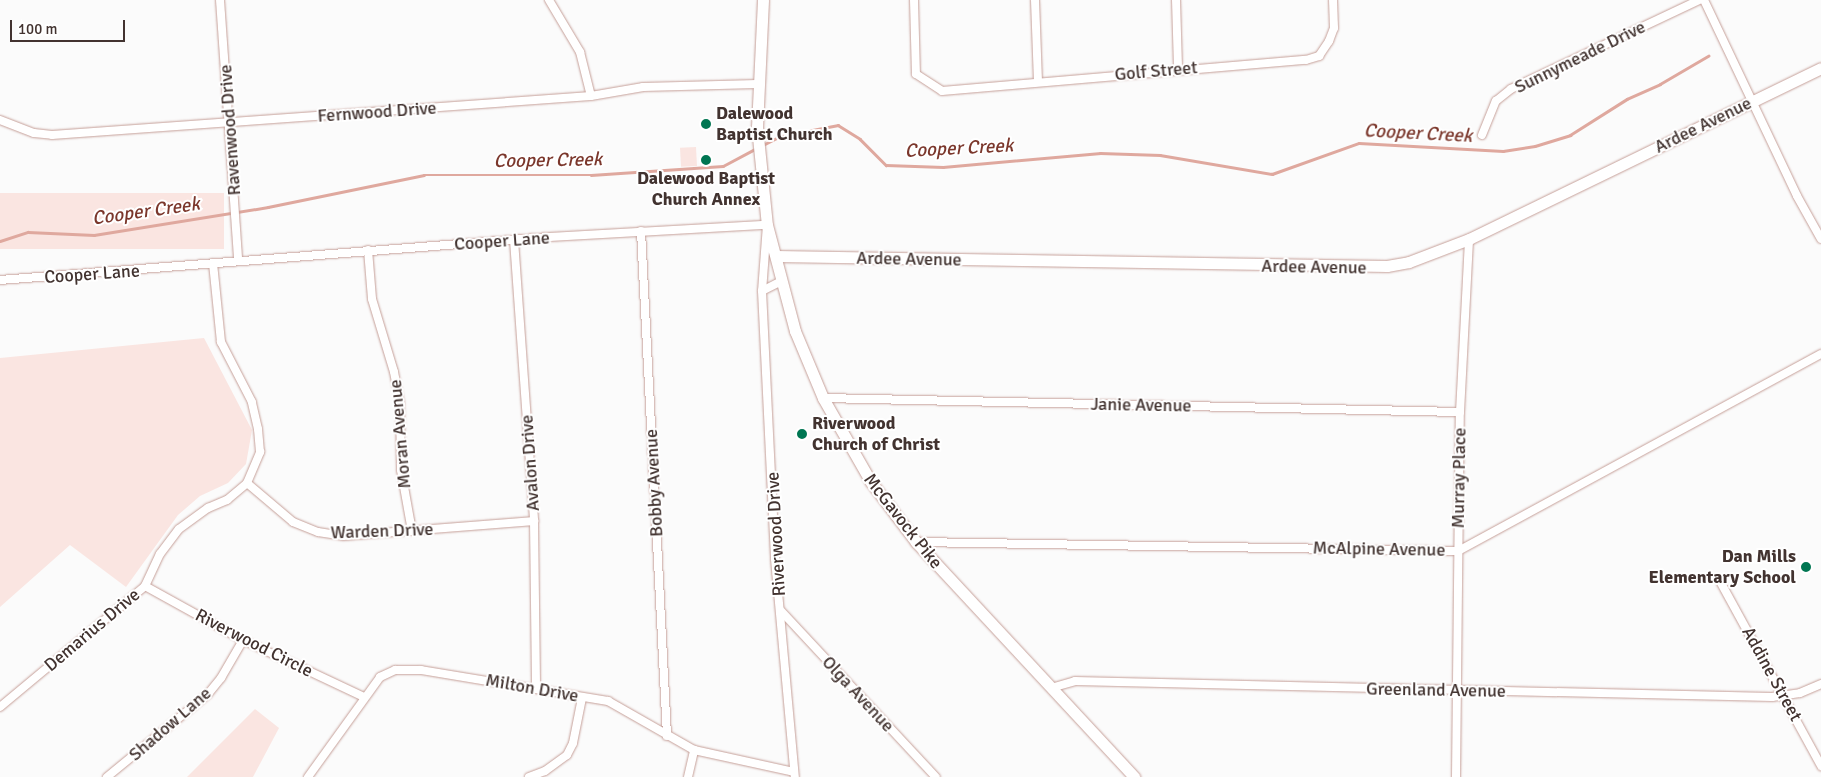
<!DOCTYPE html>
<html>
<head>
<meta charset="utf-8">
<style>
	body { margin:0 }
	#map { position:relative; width:1821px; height:777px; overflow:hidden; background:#fbfbfb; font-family:Signika,sans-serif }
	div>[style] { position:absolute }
	.green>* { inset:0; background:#fae5e1; transform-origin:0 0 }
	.stream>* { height:2.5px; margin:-1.25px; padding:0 1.25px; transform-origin:1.25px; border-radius:1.25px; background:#dfa89e }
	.roads { filter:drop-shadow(0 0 1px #c59f98) drop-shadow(0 0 1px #c59f98) }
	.street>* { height:8px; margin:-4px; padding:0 4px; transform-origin:4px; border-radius:4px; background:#fff }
	.secondary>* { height:11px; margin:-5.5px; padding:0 5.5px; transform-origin:5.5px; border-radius:5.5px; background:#fff }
	.dots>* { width:14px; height:14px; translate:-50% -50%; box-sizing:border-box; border:2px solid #fff; border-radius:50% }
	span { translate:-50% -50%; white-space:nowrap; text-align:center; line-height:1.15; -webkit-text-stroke:4px #fff; paint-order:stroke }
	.street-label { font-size:18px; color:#423330 }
	.poi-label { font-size:18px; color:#423330; font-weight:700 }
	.left { translate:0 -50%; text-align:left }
	.right { translate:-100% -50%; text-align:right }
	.water-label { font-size:19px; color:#7b372c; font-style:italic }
	.scale { position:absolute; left:10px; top:20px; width:115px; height:22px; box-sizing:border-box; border:2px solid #423330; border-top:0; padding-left:6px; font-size:15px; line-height:18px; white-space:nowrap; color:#423330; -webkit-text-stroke:4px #fff; paint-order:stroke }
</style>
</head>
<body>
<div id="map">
	<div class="green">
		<div style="left:696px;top:147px;width:19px;height:16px;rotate:87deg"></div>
		<div style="left:224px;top:193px;width:56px;height:225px;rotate:90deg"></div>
		<div style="clip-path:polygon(204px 338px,252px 430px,246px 464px,228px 483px,200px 496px,178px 515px,126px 587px,70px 545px,0 607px,0 358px)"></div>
		<div style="clip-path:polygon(255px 709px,279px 728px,253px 777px,187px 777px)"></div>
	</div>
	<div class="stream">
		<div style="left:761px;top:146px;width:22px;rotate:-27deg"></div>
		<div style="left:781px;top:136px;width:58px;rotate:-10.9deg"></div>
		<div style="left:838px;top:125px;width:26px;rotate:32deg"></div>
		<div style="left:860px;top:139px;width:37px;rotate:45deg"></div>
		<div style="left:886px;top:165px;width:57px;rotate:2deg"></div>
		<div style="left:943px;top:167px;width:158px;rotate:-5.1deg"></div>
		<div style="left:1100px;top:153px;width:60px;rotate:1.9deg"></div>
		<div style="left:1160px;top:155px;width:114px;rotate:9.6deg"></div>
		<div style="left:1272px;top:174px;width:92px;rotate:-19.6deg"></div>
		<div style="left:1359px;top:143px;width:144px;rotate:3.2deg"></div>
		<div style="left:1503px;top:151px;width:32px;rotate:-9deg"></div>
		<div style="left:1535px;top:146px;width:37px;rotate:-17deg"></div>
		<div style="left:1570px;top:135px;width:67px;rotate:-32.3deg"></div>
		<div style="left:1627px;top:99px;width:36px;rotate:-24deg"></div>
		<div style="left:1660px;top:84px;width:56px;rotate:-30.3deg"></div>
		<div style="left:0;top:241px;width:29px;rotate:-18deg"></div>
		<div style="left:28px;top:232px;width:66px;rotate:2.6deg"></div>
		<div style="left:94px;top:235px;width:176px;rotate:-9.1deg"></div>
		<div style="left:268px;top:207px;width:159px;rotate:-11.6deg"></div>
		<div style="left:424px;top:175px;width:167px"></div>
		<div style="left:591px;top:175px;width:132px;rotate:-3.9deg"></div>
		<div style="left:723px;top:166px;width:38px;rotate:-28deg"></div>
	</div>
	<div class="roads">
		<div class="street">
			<div style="left:220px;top:0;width:261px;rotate:86deg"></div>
			<div style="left:549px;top:0;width:61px;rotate:59.2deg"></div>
			<div style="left:580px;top:52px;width:45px;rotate:76deg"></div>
			<div style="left:914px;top:0;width:74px;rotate:88.5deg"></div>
			<div style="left:916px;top:74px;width:31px;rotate:33deg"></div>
			<div style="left:942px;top:91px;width:365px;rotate:-4.9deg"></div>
			<div style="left:1306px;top:60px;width:14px;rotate:-17deg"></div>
			<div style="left:1319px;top:56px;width:18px;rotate:-56deg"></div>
			<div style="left:1329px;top:41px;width:14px;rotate:-69deg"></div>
			<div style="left:1334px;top:28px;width:28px;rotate:-92deg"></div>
			<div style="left:1035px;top:0;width:82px;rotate:87.9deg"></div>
			<div style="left:1176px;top:0;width:69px;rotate:88.3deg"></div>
			<div style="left:1704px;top:0;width:217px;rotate:64.6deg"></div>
			<div style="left:1797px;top:196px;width:49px;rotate:60.8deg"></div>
			<div style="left:0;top:120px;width:36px;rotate:21deg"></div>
			<div style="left:34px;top:133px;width:18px;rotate:6deg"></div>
			<div style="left:52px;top:135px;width:540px;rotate:-4.14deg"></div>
			<div style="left:591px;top:96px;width:53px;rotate:-9.8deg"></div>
			<div style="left:643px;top:87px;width:114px;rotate:-1.5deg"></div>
			<div style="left:1482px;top:135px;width:37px;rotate:-68deg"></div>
			<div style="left:1496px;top:101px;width:19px;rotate:-39deg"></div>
			<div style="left:1511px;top:89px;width:208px;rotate:-25.3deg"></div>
			<div style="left:641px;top:231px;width:506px;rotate:87.05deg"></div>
			<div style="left:514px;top:240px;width:282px;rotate:85.9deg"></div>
			<div style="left:534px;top:521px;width:166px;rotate:89.3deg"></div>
			<div style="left:368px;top:250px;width:49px;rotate:85.3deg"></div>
			<div style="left:372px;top:299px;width:76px;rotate:73.2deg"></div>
			<div style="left:394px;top:372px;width:32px;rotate:79deg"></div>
			<div style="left:400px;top:403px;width:67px;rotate:89.1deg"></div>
			<div style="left:401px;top:470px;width:62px;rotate:79.8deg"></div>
			<div style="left:0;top:280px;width:551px;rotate:-4.48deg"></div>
			<div style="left:549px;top:237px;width:218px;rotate:-3.2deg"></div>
			<div style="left:767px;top:225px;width:66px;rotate:94.3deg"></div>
			<div style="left:762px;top:291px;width:268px;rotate:87.2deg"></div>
			<div style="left:775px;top:559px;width:219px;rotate:84.8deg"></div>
			<div style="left:762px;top:291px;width:20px;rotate:-27deg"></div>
			<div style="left:823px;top:398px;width:637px;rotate:1.26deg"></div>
			<div style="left:247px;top:483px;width:60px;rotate:40.3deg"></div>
			<div style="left:293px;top:522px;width:27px;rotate:22deg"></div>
			<div style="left:318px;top:532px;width:25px;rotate:9deg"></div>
			<div style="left:343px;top:536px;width:192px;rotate:-4.5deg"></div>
			<div style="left:916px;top:542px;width:542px;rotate:0.95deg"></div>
			<div style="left:1458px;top:551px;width:413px;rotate:-28.5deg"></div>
			<div style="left:1721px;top:583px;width:209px;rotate:61.3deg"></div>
			<div style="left:145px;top:586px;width:112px;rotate:28.9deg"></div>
			<div style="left:243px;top:640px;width:134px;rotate:25.2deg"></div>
			<div style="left:781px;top:611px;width:227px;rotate:47deg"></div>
			<div style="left:1051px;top:688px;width:25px;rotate:-16deg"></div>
			<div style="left:1075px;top:681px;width:697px;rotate:1.32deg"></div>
			<div style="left:1772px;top:697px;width:28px;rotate:-8deg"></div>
			<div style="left:1800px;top:693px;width:23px;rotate:-23deg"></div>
			<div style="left:0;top:707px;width:189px;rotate:-39.8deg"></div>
			<div style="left:145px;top:586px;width:35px;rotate:-65deg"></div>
			<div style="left:160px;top:554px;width:31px;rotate:-53deg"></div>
			<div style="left:179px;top:529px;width:36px;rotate:-36deg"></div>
			<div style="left:208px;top:508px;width:21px;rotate:-23deg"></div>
			<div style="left:227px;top:500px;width:26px;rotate:-40deg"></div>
			<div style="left:247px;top:483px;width:34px;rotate:-67deg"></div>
			<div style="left:260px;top:452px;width:23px;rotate:-95deg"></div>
			<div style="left:258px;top:429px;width:28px;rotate:-103deg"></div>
			<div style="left:252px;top:402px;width:68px;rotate:-117.3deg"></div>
			<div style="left:221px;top:342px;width:79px;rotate:-95.8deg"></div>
			<div style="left:107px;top:777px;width:131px;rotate:-39.4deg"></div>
			<div style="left:208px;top:694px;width:21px;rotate:-51deg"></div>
			<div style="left:221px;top:678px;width:44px;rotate:-59.9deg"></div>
			<div style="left:308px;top:777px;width:123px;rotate:-54.2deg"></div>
			<div style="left:380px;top:677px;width:17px;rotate:-25deg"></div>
			<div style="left:395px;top:670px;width:26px"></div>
			<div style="left:421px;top:670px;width:190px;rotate:9.4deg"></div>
			<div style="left:608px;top:701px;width:99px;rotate:29.7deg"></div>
			<div style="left:694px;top:750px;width:102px;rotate:12.4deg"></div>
			<div style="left:529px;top:777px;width:17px;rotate:-21deg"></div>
			<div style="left:545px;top:771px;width:27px;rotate:-36deg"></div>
			<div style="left:567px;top:755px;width:13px;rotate:-63deg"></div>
			<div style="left:573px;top:743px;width:46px;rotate:-78.7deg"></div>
			<div style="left:688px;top:777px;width:28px;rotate:-77deg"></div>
			<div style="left:1456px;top:777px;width:365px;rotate:-89.4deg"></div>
			<div style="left:1460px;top:412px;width:173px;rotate:-87deg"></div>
		</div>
		<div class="secondary">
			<div style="left:763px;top:0;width:127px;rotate:92.7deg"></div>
			<div style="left:757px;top:127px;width:99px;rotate:84.2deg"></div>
			<div style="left:767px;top:225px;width:110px;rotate:75.2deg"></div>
			<div style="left:795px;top:331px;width:73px;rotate:67.3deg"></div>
			<div style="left:823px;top:398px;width:97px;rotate:60.3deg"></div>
			<div style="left:871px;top:482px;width:75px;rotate:53.1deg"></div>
			<div style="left:916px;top:542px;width:321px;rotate:47.1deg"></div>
			<div style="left:776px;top:256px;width:611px;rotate:0.94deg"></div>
			<div style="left:1387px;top:266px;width:22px;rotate:-10deg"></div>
			<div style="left:1409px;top:262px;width:64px;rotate:-21deg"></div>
			<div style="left:1469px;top:239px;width:391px;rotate:-25.9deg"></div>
		</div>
	</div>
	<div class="dots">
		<div style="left:706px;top:124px;background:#007652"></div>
		<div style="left:706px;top:160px;background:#007652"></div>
		<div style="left:802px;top:434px;background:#007652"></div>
		<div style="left:1806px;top:567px;background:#007652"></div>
	</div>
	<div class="street-label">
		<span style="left:1580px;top:57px;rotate:-26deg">Sunnymeade Drive</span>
		<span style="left:1156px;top:71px;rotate:-5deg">Golf Street</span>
		<span style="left:377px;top:112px;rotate:-4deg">Fernwood Drive</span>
		<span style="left:1703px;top:125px;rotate:-26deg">Ardee Avenue</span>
		<span style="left:230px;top:130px;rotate:-94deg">Ravenwood Drive</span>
		<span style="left:502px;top:241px;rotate:-4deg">Cooper Lane</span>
		<span style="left:909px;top:259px;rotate:1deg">Ardee Avenue</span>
		<span style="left:1314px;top:267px;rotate:1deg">Ardee Avenue</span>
		<span style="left:92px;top:274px;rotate:-4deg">Cooper Lane</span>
		<span style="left:1141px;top:405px;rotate:1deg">Janie Avenue</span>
		<span style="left:400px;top:434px;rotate:-95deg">Moran Avenue</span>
		<span style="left:530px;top:463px;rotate:-94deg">Avalon Drive</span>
		<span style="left:1459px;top:478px;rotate:-89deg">Murray Place</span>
		<span style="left:654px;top:483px;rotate:-93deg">Bobby Avenue</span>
		<span style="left:903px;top:521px;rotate:52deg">McGavock Pike</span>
		<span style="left:382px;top:531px;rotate:-2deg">Warden Drive</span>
		<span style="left:776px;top:534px;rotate:-93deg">Riverwood Drive</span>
		<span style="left:1379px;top:549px;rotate:1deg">McAlpine Avenue</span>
		<span style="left:92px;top:630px;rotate:-40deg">Demarius Drive</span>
		<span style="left:254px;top:643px;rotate:27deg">Riverwood Circle</span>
		<span style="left:1772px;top:674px;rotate:61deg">Addine Street</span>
		<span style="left:532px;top:688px;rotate:10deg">Milton Drive</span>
		<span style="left:1436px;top:690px;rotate:1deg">Greenland Avenue</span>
		<span style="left:858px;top:694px;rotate:47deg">Olga Avenue</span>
		<span style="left:170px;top:724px;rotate:-41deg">Shadow Lane</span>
	</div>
	<div class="poi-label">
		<span class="left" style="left:716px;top:124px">Dalewood<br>Baptist Church</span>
		<span style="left:706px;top:189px">Dalewood Baptist<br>Church Annex</span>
		<span class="left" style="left:812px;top:434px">Riverwood<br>Church of Christ</span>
		<span class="right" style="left:1796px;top:567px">Dan Mills<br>Elementary School</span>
	</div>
	<div class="water-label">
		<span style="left:1418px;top:134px;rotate:3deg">Cooper Creek</span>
		<span style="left:959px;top:149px;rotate:-3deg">Cooper Creek</span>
		<span style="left:548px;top:161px;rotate:-1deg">Cooper Creek</span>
		<span style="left:146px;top:212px;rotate:-8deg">Cooper Creek</span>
	</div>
	<div class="scale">100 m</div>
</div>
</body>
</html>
